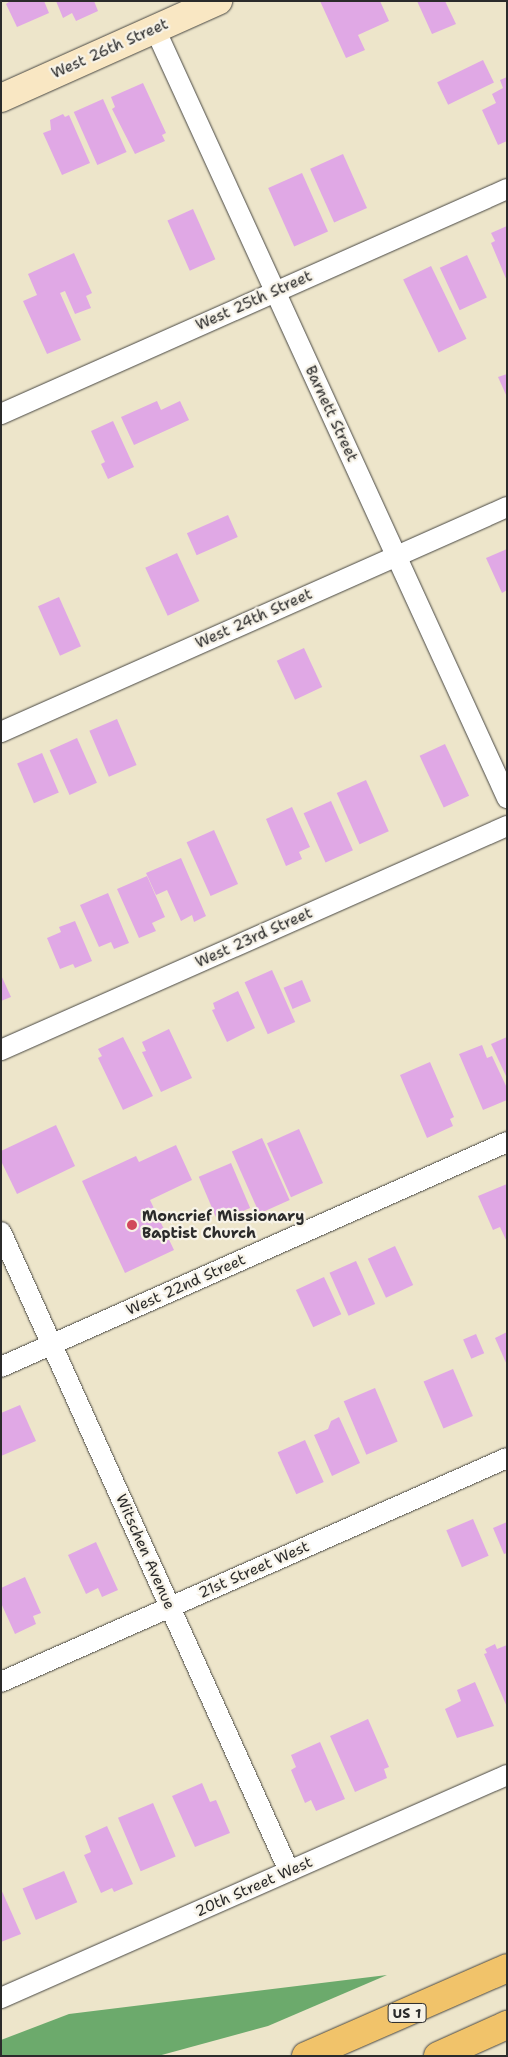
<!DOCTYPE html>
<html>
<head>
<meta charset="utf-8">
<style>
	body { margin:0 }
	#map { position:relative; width:508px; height:2057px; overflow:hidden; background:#ede5ca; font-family:"Shantell Sans",sans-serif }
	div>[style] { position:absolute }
	.forest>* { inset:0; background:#6caa6c }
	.building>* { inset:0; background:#e0a8e5; transform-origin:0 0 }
	.roads { filter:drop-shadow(0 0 1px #484743) drop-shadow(0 0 1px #484743) }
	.minor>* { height:20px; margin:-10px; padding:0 10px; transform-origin:10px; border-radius:10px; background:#fff }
	.secondary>* { height:28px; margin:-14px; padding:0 14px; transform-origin:14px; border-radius:14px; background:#f9e7c3 }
	.trunk>* { height:28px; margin:-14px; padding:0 14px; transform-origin:14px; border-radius:14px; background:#f1c36a }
	.dots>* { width:14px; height:14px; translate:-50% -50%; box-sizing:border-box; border:2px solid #f7f3e8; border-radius:50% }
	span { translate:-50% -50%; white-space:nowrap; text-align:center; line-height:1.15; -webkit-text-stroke:4.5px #f7f3e8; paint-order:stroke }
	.shield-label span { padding:1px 4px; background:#f7f3e8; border:1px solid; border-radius:4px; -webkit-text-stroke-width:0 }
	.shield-label { font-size:14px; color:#2b2b2b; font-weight:700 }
	.street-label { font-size:15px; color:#2b2b2b }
	.poi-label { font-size:15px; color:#2b2b2b; font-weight:700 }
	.left { translate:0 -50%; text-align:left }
	.frame { position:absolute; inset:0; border:2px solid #2b2b2b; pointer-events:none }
</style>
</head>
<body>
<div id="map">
	<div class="forest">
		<div style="clip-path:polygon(387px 1975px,268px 2026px,158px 2056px,1px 2056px,1px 2040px,69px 2014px)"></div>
	</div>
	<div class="building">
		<div style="clip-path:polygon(10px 1px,44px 1px,49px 13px,17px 27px,6px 4px)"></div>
		<div style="clip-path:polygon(56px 1px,94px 1px,98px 11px,76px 21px,72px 13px,63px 18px)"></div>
		<div style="clip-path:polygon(320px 1px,380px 1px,389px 21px,358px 35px,365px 50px,346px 58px)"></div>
		<div style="clip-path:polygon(417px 1px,445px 1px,456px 24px,432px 34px)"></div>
		<div style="left:483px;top:60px;width:25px;height:51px;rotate:64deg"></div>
		<div style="clip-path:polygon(507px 77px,507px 141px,498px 145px,482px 110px,496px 103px,492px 94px,503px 88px,500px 80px)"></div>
		<div style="clip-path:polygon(143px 83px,166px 133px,162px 135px,165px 141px,135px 154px,112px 109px,115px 107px,111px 97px)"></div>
		<div style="left:103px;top:99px;width:58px;height:32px;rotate:66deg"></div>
		<div style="clip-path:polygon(63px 114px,65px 117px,69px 115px,90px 163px,62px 175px,43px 133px,51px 130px,50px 120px)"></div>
		<div style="left:343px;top:154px;width:59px;height:36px;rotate:66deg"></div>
		<div style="left:302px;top:173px;width:64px;height:37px;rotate:66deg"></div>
		<div style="left:193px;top:209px;width:55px;height:28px;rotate:66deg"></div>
		<div style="clip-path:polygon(507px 226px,507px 281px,491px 243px,495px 241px,491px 233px)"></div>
		<div style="clip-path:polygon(74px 253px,92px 293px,86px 296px,91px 308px,75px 314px,65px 291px,60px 293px,81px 340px,47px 354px,23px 301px,37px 295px,28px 274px)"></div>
		<div style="left:467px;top:255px;width:47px;height:30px;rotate:65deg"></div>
		<div style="left:431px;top:266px;width:81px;height:31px;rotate:64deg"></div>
		<div style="clip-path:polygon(507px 374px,507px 397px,498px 377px)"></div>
		<div style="clip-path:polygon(157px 401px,161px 410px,180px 401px,189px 420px,134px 445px,121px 417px)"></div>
		<div style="clip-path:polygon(113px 421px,134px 467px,108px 479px,101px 464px,105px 462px,91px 431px)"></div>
		<div style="left:228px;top:515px;width:24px;height:45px;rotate:66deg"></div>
		<div style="clip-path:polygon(507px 549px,507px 590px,502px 593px,486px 558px)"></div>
		<div style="left:177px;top:553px;width:53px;height:35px;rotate:65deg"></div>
		<div style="left:59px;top:597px;width:54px;height:23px;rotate:66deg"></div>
		<div style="left:304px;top:648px;width:43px;height:30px;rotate:65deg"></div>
		<div style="left:117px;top:719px;width:50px;height:30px;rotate:67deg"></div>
		<div style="left:77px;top:738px;width:49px;height:30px;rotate:66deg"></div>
		<div style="left:445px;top:744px;width:57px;height:28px;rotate:65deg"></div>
		<div style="left:42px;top:753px;width:43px;height:27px;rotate:67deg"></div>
		<div style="left:366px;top:780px;width:56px;height:32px;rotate:66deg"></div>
		<div style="left:331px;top:801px;width:54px;height:30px;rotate:66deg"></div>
		<div style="clip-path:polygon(292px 807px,310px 847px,299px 852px,302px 859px,286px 866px,266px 819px)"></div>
		<div style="left:214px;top:830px;width:59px;height:30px;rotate:66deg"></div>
		<div style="clip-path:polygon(181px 858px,206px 916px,194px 922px,192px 915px,181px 921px,167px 890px,156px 895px,146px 873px)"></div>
		<div style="clip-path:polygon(147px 876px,165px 917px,152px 923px,156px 931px,139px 938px,117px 889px)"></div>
		<div style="clip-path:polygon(108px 893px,129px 943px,114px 949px,111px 942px,99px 947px,80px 905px)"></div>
		<div style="clip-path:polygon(75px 921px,92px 961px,75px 968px,73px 964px,60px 969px,47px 938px,61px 932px,59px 927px)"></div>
		<div style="left:272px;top:970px;width:57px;height:30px;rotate:66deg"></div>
		<div style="clip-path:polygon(1px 975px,11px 997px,1px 1001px)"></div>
		<div style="left:302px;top:980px;width:23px;height:20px;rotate:67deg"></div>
		<div style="clip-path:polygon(238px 991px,255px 1028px,227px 1042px,212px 1010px,215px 1009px,213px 1003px)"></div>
		<div style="clip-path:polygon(169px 1029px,192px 1078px,161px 1092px,142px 1052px,146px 1051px,142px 1042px)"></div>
		<div style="clip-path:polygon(123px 1037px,153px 1096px,123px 1110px,98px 1058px,102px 1056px,98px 1049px)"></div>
		<div style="clip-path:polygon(507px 1037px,507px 1078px,491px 1044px)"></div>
		<div style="clip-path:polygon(482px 1045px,487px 1058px,492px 1056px,507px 1088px,507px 1100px,483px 1110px,459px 1054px)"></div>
		<div style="clip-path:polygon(430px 1062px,454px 1117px,450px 1119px,453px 1126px,427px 1138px,400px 1075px)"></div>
		<div style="clip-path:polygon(56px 1125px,75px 1166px,17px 1194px,1px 1161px,1px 1151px)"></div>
		<div style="left:299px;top:1129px;width:59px;height:35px;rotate:66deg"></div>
		<div style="left:262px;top:1138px;width:68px;height:33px;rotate:66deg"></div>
		<div style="clip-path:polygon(176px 1145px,192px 1180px,150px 1200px,174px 1250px,125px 1273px,82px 1181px,136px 1156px,139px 1162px)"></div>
		<div style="left:231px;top:1163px;width:49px;height:35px;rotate:67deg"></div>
		<div style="clip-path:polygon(507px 1184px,507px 1242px,500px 1227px,493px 1230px,478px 1196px)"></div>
		<div style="left:395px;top:1246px;width:43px;height:30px;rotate:65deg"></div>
		<div style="left:356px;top:1261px;width:47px;height:29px;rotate:66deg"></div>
		<div style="left:324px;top:1277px;width:41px;height:31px;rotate:65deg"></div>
		<div style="clip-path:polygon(507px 1332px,507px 1365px,495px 1338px)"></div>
		<div style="left:476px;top:1334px;width:21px;height:14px;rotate:67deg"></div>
		<div style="left:453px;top:1369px;width:51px;height:32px;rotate:67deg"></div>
		<div style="left:375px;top:1388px;width:58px;height:34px;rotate:67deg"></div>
		<div style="clip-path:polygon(20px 1405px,36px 1441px,1px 1456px,1px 1413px)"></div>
		<div style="clip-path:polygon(339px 1417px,360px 1463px,332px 1476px,314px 1435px,328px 1429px,331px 1421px)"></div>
		<div style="left:305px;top:1440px;width:46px;height:30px;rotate:66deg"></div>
		<div style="left:473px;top:1519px;width:40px;height:29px;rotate:67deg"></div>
		<div style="clip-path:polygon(507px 1522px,507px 1553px,504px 1554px,493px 1528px)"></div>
		<div style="clip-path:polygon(96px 1542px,118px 1590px,102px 1597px,98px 1588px,86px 1594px,68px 1555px)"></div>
		<div style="clip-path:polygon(25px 1577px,41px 1613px,33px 1616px,36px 1624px,15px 1634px,1px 1603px,1px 1588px)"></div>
		<div style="clip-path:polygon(495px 1644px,497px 1649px,507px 1645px,507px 1707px,484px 1654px,487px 1653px,485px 1649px)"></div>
		<div style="clip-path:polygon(475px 1682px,494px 1726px,457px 1738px,445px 1709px,461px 1701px,457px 1690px)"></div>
		<div style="clip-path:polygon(368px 1719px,389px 1767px,384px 1769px,387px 1778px,355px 1792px,330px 1736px)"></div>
		<div style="clip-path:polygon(320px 1742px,345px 1799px,316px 1811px,311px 1800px,305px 1803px,291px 1770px,296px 1767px,291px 1755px)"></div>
		<div style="clip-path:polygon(202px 1783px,210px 1802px,216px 1800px,230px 1833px,195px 1847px,172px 1796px)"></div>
		<div style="left:153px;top:1803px;width:58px;height:38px;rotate:67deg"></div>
		<div style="clip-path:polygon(107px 1826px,133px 1884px,114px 1892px,112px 1888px,101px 1893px,84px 1855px,91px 1852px,85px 1836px)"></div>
		<div style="left:64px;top:1871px;width:34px;height:45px;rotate:67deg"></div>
		<div style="clip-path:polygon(1px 1889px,21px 1934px,1px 1942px)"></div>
	</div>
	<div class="roads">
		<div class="minor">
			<div style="left:155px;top:29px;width:846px;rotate:65.4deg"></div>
			<div style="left:1px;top:414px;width:554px;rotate:-23.97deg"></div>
			<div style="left:1px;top:732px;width:554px;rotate:-23.97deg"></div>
			<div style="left:1px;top:1050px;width:553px;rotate:-23.88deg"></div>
			<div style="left:1px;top:1232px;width:701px;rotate:65.74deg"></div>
			<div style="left:1px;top:1367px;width:554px;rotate:-23.97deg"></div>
			<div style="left:1px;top:1682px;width:553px;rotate:-23.88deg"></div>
			<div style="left:1px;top:1998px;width:553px;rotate:-23.78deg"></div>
		</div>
		<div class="secondary">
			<div style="left:1px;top:98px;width:238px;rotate:-24.1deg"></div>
		</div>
		<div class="trunk">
			<div style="left:306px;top:2056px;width:219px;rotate:-23.6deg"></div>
			<div style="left:438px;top:2056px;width:76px;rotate:-24.2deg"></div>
		</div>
	</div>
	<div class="dots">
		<div style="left:132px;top:1225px;background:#d1495b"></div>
	</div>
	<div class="shield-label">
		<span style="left:407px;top:2013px">US 1</span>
	</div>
	<div class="street-label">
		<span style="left:110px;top:49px;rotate:-24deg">West 26th Street</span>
		<span style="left:254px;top:301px;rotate:-24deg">West 25th Street</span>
		<span style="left:331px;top:414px;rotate:65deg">Barnett Street</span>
		<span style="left:254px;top:619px;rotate:-24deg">West 24th Street</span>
		<span style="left:254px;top:938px;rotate:-24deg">West 23rd Street</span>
		<span style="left:186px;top:1285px;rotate:-24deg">West 22nd Street</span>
		<span style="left:145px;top:1552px;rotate:66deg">Witschen Avenue</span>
		<span style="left:254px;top:1570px;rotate:-24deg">21st Street West</span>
		<span style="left:254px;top:1887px;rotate:-24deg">20th Street West</span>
	</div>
	<div class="poi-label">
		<span class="left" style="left:142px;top:1225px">Moncrief Missionary<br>Baptist Church</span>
	</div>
	<div class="frame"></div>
</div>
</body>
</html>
